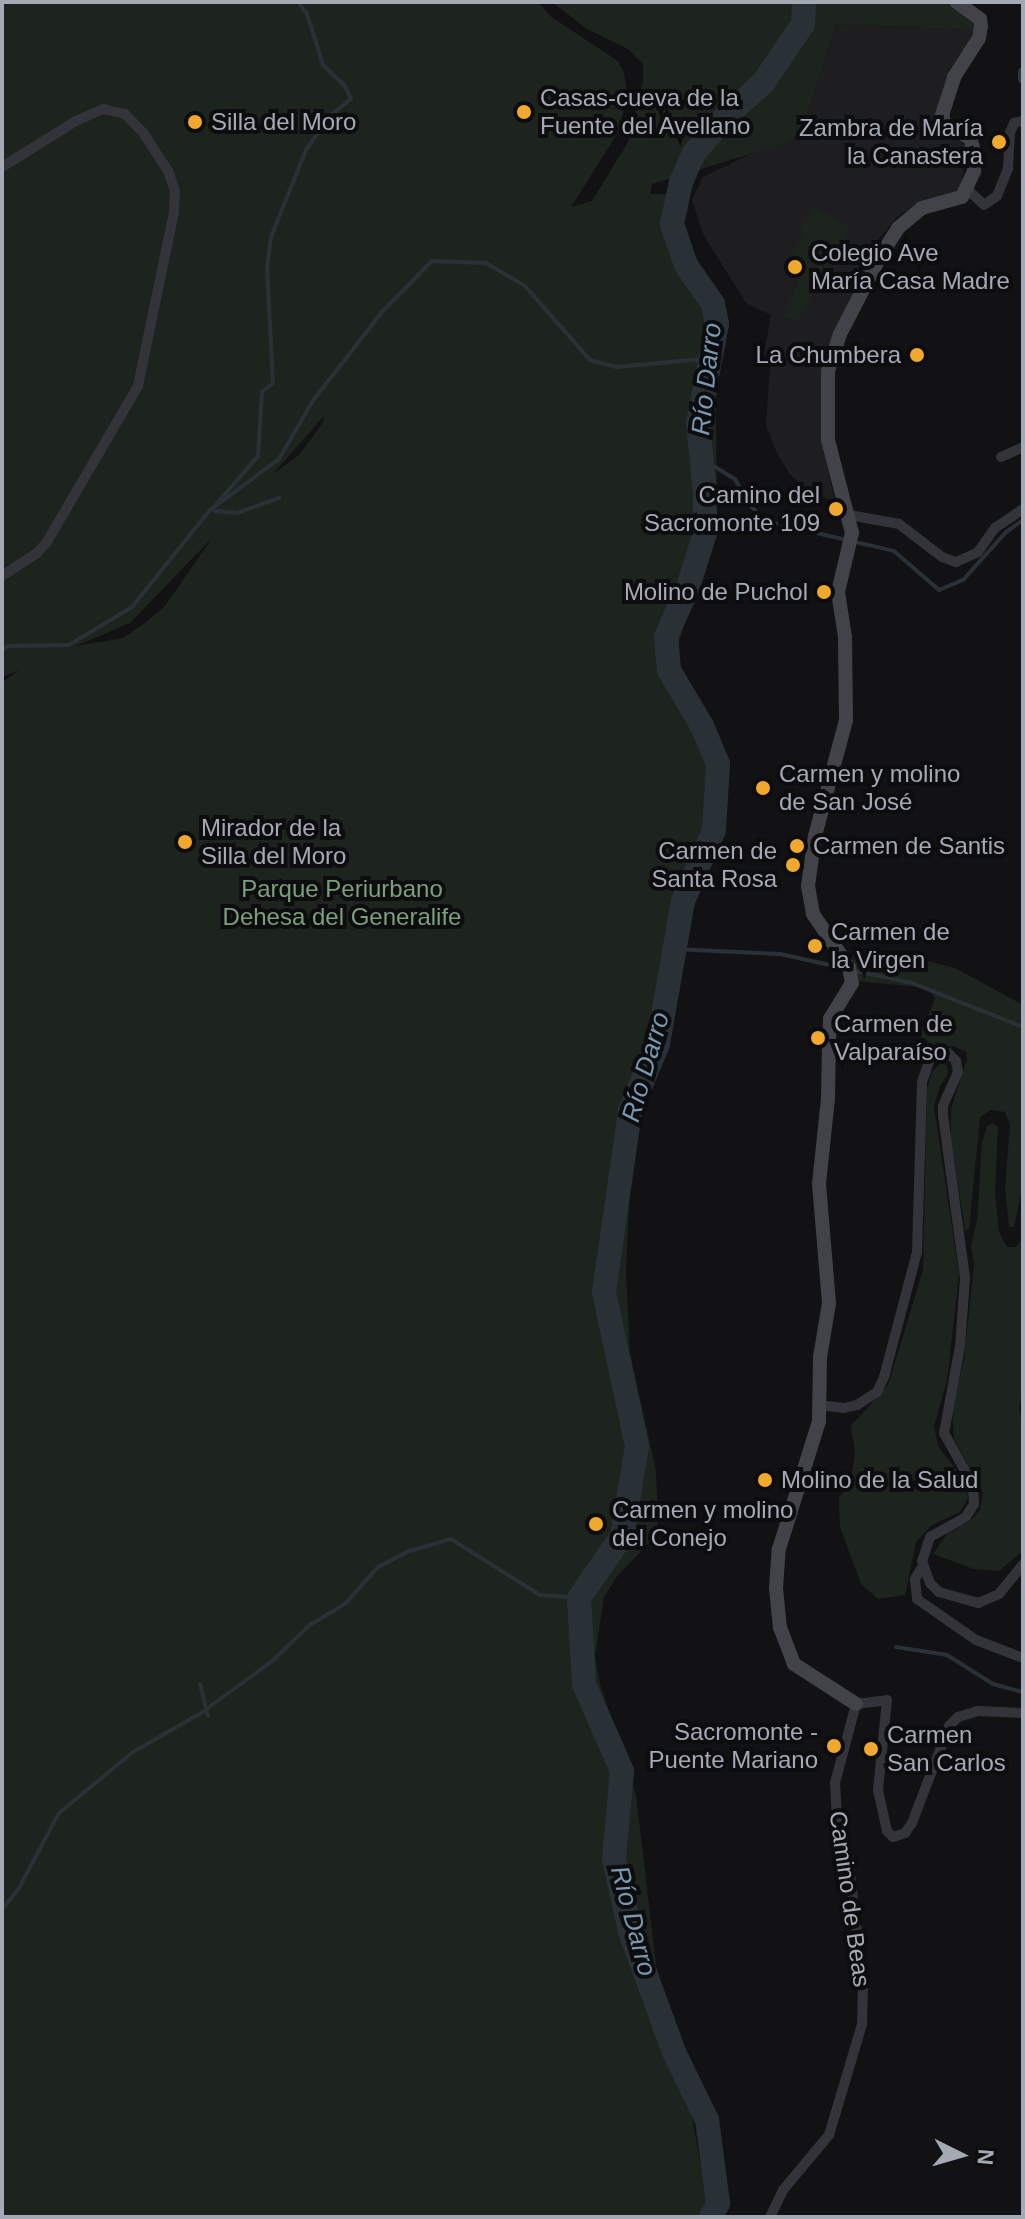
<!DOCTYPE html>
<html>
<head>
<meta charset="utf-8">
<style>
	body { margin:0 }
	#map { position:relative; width:1025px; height:2219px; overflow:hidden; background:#121214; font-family:Helvetica,sans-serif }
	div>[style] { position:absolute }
	.built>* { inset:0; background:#1e1e21 }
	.green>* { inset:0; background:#1d241d }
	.stream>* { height:4px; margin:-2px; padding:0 2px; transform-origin:2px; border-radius:2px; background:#293137 }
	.river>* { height:24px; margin:-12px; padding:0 12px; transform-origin:12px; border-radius:12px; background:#293137 }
	.street>* { height:10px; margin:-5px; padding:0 5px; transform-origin:5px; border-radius:5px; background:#333439 }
	.secondary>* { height:14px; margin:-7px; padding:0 7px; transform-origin:7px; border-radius:7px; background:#414349 }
	.dots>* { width:22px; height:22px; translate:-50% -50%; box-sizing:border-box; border:4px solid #0d0d0f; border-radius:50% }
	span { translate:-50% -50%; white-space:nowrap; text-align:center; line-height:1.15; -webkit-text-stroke:8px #0d0d0f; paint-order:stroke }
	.poi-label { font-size:24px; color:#a4a9b4 }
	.left { translate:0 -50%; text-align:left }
	.right { translate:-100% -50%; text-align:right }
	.park-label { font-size:24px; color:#7b9f7c }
	.street-label { font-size:24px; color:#a4a9b4 }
	.water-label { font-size:26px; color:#7a98b0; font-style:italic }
	.frame { position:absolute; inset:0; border:4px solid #a4a9b4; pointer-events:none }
	.north { position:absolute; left:921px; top:2115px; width:80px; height:80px; -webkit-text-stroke:6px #0d0d0f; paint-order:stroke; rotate:95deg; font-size:22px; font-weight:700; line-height:32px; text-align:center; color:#a4a9b4 }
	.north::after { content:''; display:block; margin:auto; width:28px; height:36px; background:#a4a9b4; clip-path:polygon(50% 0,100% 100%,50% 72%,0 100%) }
</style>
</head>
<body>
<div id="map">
	<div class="built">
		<div style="clip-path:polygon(836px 24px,974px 30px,969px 43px,950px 69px,938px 116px,939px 127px,967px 147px,961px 185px,955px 195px,915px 205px,897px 217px,877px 241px,880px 244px,823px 368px,822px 443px,835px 501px,810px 493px,789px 473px,776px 451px,766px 425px,770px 366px,764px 355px,771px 315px,746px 303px,703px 234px,692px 200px,703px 177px,803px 129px)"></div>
	</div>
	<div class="green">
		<div style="clip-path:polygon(evenodd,2px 2px,538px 2px,550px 16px,618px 61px,624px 73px,627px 91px,619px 131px,571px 207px,592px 201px,628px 142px,643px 82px,643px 64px,628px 49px,587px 29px,552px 2px,951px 2px,971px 17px,974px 30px,836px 24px,803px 129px,786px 143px,652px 184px,650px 194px,679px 194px,683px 243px,713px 297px,726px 344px,718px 374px,716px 405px,717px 507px,677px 649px,676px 677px,714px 764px,716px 791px,714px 817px,687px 912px,674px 991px,631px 1159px,626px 1273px,630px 1353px,656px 1471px,658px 1521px,655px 1537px,618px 1575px,604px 1597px,595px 1656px,600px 1684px,636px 1795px,656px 1965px,680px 2049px,710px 2217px,2px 2217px,2px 683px,19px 670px,2px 677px,2px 2px,324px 416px,322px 424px,299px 455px,273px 474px,324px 416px,2px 2px,212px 538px,165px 606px,145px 623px,123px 638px,76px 646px,130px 623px,212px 538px)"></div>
		<div style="clip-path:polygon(813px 206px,850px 227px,798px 321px,784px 317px,800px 277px,784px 269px,804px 233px,800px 229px)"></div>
		<div style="clip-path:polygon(853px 955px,923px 960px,955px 968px,1023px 1005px,1023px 1184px,1014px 1227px,1009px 1227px,1005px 1187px,1010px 1125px,1005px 1112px,991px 1110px,980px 1117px,969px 1229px,965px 1230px,951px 1139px,951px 1109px,967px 1059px,966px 1052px,953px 1046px,935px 1047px,920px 1036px,935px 999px,929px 988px,858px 981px)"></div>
		<div style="clip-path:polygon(941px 1063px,947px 1066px,948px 1074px,940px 1086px,934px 1106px,959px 1275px,947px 1381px,934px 1426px,938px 1446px,966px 1483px,968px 1498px,960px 1512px,932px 1525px,916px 1542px,905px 1595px,878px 1599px,861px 1584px,840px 1527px,839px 1498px,851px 1481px,855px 1453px,851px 1426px,888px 1385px,923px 1270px,927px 1089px,932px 1072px)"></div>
		<div style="clip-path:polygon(993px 1123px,998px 1127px,995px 1192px,999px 1232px,1007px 1247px,1016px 1247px,1023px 1237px,1023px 1388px,1019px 1408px,1023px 1432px,1023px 1551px,999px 1571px,974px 1569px,933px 1554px,947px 1534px,970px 1521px,980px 1510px,983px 1493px,954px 1439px,952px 1407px,964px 1359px,974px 1264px,971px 1246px,977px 1220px,982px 1143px,987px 1126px)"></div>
	</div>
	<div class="stream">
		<div style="left:701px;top:458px;width:40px;rotate:32deg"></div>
		<div style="left:735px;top:479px;width:26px;rotate:62deg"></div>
		<div style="left:747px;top:502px;width:26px;rotate:47deg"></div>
		<div style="left:765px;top:521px;width:132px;rotate:13.1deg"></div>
		<div style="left:894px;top:551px;width:60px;rotate:40.9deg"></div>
		<div style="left:939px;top:590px;width:26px;rotate:-23deg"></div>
		<div style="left:963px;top:580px;width:64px;rotate:-48.1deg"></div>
		<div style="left:1006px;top:532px;width:21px;rotate:-35deg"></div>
		<div style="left:214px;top:507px;width:67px;rotate:-49.2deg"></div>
		<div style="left:258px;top:456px;width:64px;rotate:-86.4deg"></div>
		<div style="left:262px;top:392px;width:14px;rotate:-39deg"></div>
		<div style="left:273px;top:383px;width:115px;rotate:-93deg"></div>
		<div style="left:267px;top:268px;width:31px;rotate:-83deg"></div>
		<div style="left:271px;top:237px;width:94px;rotate:-68.1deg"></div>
		<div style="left:306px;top:150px;width:43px;rotate:-54.5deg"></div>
		<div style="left:331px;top:115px;width:26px;rotate:-39deg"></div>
		<div style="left:351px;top:99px;width:14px;rotate:-115deg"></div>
		<div style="left:345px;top:86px;width:30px;rotate:-136deg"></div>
		<div style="left:323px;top:65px;width:53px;rotate:-107.4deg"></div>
		<div style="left:307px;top:14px;width:15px;rotate:-127deg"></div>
		<div style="left:215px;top:511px;width:22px;rotate:5deg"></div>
		<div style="left:237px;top:513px;width:45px;rotate:-19.7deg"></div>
		<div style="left:2px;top:650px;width:7px;rotate:-34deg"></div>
		<div style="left:8px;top:646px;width:61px;rotate:-0.9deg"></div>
		<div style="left:69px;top:645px;width:74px;rotate:-31.1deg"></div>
		<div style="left:132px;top:607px;width:124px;rotate:-51.2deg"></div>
		<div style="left:210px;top:510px;width:86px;rotate:-36.5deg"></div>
		<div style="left:279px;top:459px;width:66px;rotate:-59.9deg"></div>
		<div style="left:312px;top:402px;width:114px;rotate:-52.1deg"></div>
		<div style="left:382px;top:312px;width:71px;rotate:-45.6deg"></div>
		<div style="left:432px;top:261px;width:54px;rotate:2.1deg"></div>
		<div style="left:486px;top:263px;width:45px;rotate:30.5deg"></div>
		<div style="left:525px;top:286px;width:98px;rotate:48.7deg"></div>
		<div style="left:590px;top:360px;width:28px;rotate:15deg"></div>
		<div style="left:617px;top:367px;width:96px;rotate:-5.4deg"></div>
		<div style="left:674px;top:949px;width:106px;rotate:2.7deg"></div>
		<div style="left:780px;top:954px;width:65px;rotate:12.5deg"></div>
		<div style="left:851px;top:970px;width:62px;rotate:12deg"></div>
		<div style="left:912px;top:983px;width:119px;rotate:21.6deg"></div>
		<div style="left:896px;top:1647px;width:52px;rotate:8.9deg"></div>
		<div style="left:947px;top:1655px;width:54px;rotate:32.2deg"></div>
		<div style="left:993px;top:1684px;width:31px;rotate:15deg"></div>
		<div style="left:200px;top:1684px;width:33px;rotate:76deg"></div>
		<div style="left:2px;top:1909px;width:25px;rotate:-50deg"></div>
		<div style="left:18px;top:1890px;width:87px;rotate:-62deg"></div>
		<div style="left:59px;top:1813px;width:96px;rotate:-39.5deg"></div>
		<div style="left:133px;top:1752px;width:78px;rotate:-29.8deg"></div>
		<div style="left:201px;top:1713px;width:87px;rotate:-36.1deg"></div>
		<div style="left:271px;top:1662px;width:54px;rotate:-43.5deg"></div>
		<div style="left:310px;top:1625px;width:42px;rotate:-31.4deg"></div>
		<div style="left:346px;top:1603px;width:48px;rotate:-48.4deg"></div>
		<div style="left:378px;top:1567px;width:36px;rotate:-27deg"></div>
		<div style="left:410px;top:1551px;width:43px;rotate:-16.3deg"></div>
		<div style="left:451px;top:1539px;width:105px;rotate:32.2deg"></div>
		<div style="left:540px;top:1595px;width:39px;rotate:4deg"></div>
	</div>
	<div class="river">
		<div style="left:711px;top:2217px;width:16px;rotate:-63deg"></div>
		<div style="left:718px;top:2203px;width:84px;rotate:-97.5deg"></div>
		<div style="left:707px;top:2120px;width:76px;rotate:-115.9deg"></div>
		<div style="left:674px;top:2052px;width:129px;rotate:-110deg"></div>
		<div style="left:630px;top:1931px;width:74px;rotate:-102.5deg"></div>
		<div style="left:614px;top:1859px;width:88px;rotate:-84.8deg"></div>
		<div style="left:622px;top:1771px;width:95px;rotate:-113.6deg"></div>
		<div style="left:584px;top:1684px;width:86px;rotate:-93.3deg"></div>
		<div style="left:579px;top:1598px;width:75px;rotate:-55.3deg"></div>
		<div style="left:622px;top:1536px;width:91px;rotate:-80.5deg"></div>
		<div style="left:637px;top:1446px;width:157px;rotate:-102.1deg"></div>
		<div style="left:604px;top:1292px;width:183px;rotate:-81.8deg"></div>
		<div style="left:630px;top:1111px;width:73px;rotate:-67.3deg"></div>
		<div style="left:658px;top:1044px;width:145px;rotate:-80.1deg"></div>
		<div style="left:683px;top:901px;width:77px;rotate:-66.4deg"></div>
		<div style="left:714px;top:830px;width:66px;rotate:-86.5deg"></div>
		<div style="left:718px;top:764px;width:41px;rotate:-112.8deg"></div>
		<div style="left:702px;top:726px;width:65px;rotate:-120.5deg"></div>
		<div style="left:669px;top:670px;width:33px;rotate:-95deg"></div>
		<div style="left:666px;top:637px;width:55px;rotate:-66.3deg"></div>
		<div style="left:688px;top:587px;width:57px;rotate:-72.5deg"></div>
		<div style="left:705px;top:533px;width:41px;rotate:-90deg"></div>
		<div style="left:705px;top:492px;width:69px;rotate:-95.8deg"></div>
		<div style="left:698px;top:423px;width:101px;rotate:-79.1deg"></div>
		<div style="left:717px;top:324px;width:20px;rotate:-101deg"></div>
		<div style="left:713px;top:304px;width:47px;rotate:-124.7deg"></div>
		<div style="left:686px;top:265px;width:43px;rotate:-108.9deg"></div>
		<div style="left:672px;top:224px;width:43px;rotate:-77.9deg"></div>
		<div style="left:681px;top:182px;width:32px;rotate:-66deg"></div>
		<div style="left:694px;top:153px;width:49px;rotate:-49.1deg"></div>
		<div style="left:726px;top:116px;width:50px;rotate:-41.7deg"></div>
		<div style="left:763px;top:83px;width:71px;rotate:-55.9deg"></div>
		<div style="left:803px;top:24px;width:22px;rotate:-87deg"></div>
	</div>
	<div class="street">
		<div style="left:1023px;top:72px;width:7px;rotate:90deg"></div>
		<div style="left:2px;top:167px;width:87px;rotate:-31.9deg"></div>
		<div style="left:76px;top:121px;width:30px;rotate:-24deg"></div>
		<div style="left:103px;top:109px;width:23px;rotate:13deg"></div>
		<div style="left:125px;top:114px;width:28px;rotate:46deg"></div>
		<div style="left:144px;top:134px;width:44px;rotate:57deg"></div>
		<div style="left:168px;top:171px;width:21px;rotate:71deg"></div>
		<div style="left:175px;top:191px;width:21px;rotate:93deg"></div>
		<div style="left:174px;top:212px;width:178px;rotate:101.7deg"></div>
		<div style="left:138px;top:386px;width:181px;rotate:120.3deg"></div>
		<div style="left:47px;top:542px;width:15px;rotate:132deg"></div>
		<div style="left:37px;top:553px;width:42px;rotate:146.7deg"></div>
		<div style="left:967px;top:189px;width:23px;rotate:43deg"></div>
		<div style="left:984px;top:205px;width:16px;rotate:-35deg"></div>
		<div style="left:997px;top:196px;width:29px;rotate:-68deg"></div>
		<div style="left:1008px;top:169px;width:36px;rotate:-87deg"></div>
		<div style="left:1010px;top:133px;width:11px;rotate:-68deg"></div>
		<div style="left:1014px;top:123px;width:9px;rotate:-13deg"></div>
		<div style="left:1001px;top:457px;width:24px;rotate:-24deg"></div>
		<div style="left:849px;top:515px;width:51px;rotate:10.2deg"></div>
		<div style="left:899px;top:524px;width:54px;rotate:37.5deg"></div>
		<div style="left:942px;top:557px;width:15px;rotate:20deg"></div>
		<div style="left:956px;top:562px;width:24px;rotate:-24deg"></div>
		<div style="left:978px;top:552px;width:29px;rotate:-55deg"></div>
		<div style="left:995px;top:528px;width:34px;rotate:-34deg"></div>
		<div style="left:819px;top:1405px;width:25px;rotate:7deg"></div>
		<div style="left:844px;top:1408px;width:13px;rotate:-13deg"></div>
		<div style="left:857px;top:1405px;width:24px;rotate:-33deg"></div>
		<div style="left:877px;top:1392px;width:17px;rotate:-65deg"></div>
		<div style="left:884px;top:1377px;width:129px;rotate:-75.2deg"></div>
		<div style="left:917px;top:1252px;width:170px;rotate:-88.3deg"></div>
		<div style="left:922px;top:1082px;width:24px;rotate:-71deg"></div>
		<div style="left:930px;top:1059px;width:19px;rotate:-18deg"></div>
		<div style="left:948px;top:1053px;width:11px;rotate:45deg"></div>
		<div style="left:956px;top:1061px;width:11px;rotate:80deg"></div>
		<div style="left:958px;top:1072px;width:37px;rotate:114deg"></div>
		<div style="left:943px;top:1106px;width:9px;rotate:90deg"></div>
		<div style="left:943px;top:1115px;width:164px;rotate:82.3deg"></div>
		<div style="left:965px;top:1278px;width:68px;rotate:94.2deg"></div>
		<div style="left:960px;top:1346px;width:88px;rotate:100.4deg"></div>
		<div style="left:944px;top:1433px;width:60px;rotate:60.9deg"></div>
		<div style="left:973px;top:1485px;width:19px;rotate:87deg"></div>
		<div style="left:974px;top:1504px;width:15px;rotate:122deg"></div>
		<div style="left:966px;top:1517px;width:41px;rotate:150.9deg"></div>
		<div style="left:930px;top:1537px;width:25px;rotate:108deg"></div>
		<div style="left:922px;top:1561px;width:23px;rotate:70deg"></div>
		<div style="left:930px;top:1583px;width:13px;rotate:45deg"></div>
		<div style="left:939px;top:1592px;width:41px;rotate:15.8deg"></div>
		<div style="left:978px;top:1603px;width:23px;rotate:-23deg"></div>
		<div style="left:999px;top:1594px;width:38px;rotate:-51deg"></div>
		<div style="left:923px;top:1566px;width:15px;rotate:122deg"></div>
		<div style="left:915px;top:1579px;width:20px;rotate:84deg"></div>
		<div style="left:917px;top:1599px;width:72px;rotate:34.8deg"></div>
		<div style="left:976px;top:1640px;width:50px;rotate:21deg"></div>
		<div style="left:770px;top:2217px;width:30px;rotate:-64deg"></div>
		<div style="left:783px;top:2190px;width:72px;rotate:-50.1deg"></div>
		<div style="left:829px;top:2135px;width:116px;rotate:-73.4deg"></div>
		<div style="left:862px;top:2024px;width:41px;rotate:-88.6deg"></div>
		<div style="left:863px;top:1983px;width:127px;rotate:-96.8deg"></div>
		<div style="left:848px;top:1857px;width:39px;rotate:-107deg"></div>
		<div style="left:837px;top:1820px;width:37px;rotate:-93deg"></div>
		<div style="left:835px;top:1783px;width:82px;rotate:-75.1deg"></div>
		<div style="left:856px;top:1704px;width:31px;rotate:-7deg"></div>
		<div style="left:887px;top:1700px;width:90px;rotate:95.7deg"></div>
		<div style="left:878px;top:1790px;width:42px;rotate:77.6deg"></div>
		<div style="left:887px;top:1831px;width:8px;rotate:45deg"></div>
		<div style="left:893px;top:1837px;width:13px;rotate:-18deg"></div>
		<div style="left:905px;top:1833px;width:12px;rotate:-55deg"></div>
		<div style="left:912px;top:1823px;width:104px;rotate:-69.1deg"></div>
		<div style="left:949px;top:1726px;width:13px;rotate:-45deg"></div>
		<div style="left:958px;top:1717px;width:21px;rotate:-17deg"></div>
		<div style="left:978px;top:1711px;width:45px;rotate:2.5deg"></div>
	</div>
	<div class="secondary">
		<div style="left:856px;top:1704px;width:74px;rotate:-147.2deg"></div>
		<div style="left:794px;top:1664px;width:39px;rotate:-111deg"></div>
		<div style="left:780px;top:1628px;width:40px;rotate:-95.7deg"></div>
		<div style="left:776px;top:1588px;width:39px;rotate:-86deg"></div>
		<div style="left:779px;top:1549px;width:134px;rotate:-72.6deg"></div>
		<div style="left:819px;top:1421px;width:64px;rotate:-89.1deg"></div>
		<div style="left:820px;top:1357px;width:55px;rotate:-80.5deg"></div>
		<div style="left:829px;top:1303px;width:119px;rotate:-94.8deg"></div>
		<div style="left:819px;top:1184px;width:86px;rotate:-84deg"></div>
		<div style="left:828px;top:1098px;width:57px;rotate:-89deg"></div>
		<div style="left:829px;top:1041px;width:22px;rotate:-87deg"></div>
		<div style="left:830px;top:1019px;width:42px;rotate:-58.6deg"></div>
		<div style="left:852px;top:983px;width:16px;rotate:-101deg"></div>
		<div style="left:849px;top:967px;width:64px;rotate:-124.2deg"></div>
		<div style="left:813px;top:914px;width:28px;rotate:-100deg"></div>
		<div style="left:808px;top:886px;width:50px;rotate:-82deg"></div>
		<div style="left:815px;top:836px;width:120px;rotate:-75deg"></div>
		<div style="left:846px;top:720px;width:83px;rotate:-90.7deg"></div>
		<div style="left:845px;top:637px;width:46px;rotate:-98.8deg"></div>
		<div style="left:838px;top:592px;width:61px;rotate:-76.7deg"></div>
		<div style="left:852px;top:533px;width:96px;rotate:-104.5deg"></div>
		<div style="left:828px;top:440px;width:69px;rotate:-90deg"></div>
		<div style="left:828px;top:371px;width:39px;rotate:-72deg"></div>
		<div style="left:840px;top:334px;width:91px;rotate:-62.6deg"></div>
		<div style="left:882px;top:253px;width:30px;rotate:-57deg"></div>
		<div style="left:898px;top:228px;width:31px;rotate:-40deg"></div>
		<div style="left:922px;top:208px;width:41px;rotate:-15.4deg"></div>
		<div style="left:962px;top:197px;width:29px;rotate:-65deg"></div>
		<div style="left:974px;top:171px;width:16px;rotate:-86deg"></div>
		<div style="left:975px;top:155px;width:18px;rotate:-106deg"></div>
		<div style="left:970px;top:138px;width:28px;rotate:-153deg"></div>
		<div style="left:945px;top:125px;width:10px;rotate:-107deg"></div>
		<div style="left:942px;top:115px;width:40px;rotate:-72deg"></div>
		<div style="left:954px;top:77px;width:46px;rotate:-57.3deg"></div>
		<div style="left:979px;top:38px;width:12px;rotate:-81deg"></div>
		<div style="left:981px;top:26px;width:7px;rotate:-98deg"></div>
		<div style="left:980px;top:19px;width:29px;rotate:-144deg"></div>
	</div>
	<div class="dots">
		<div style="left:524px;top:112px;background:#f0a92e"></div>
		<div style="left:195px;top:122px;background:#f0a92e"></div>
		<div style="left:999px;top:142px;background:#f0a92e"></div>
		<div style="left:795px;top:267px;background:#f0a92e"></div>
		<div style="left:917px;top:355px;background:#f0a92e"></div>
		<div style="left:836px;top:509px;background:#f0a92e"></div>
		<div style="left:824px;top:592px;background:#f0a92e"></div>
		<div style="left:763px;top:788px;background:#f0a92e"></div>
		<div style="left:185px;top:842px;background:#f0a92e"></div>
		<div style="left:797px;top:846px;background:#f0a92e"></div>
		<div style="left:793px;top:865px;background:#f0a92e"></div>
		<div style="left:815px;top:946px;background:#f0a92e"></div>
		<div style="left:818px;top:1038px;background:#f0a92e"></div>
		<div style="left:765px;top:1480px;background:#f0a92e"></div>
		<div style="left:596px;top:1524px;background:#f0a92e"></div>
		<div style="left:834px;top:1746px;background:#f0a92e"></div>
		<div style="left:871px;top:1749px;background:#f0a92e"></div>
	</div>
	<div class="poi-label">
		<span class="left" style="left:540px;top:112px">Casas-cueva de la<br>Fuente del Avellano</span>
		<span class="left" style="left:211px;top:122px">Silla del Moro</span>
		<span class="right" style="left:983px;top:142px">Zambra de María<br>la Canastera</span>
		<span class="left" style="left:811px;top:267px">Colegio Ave<br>María Casa Madre</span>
		<span class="right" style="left:901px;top:355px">La Chumbera</span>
		<span class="right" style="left:820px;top:509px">Camino del<br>Sacromonte 109</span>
		<span class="right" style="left:808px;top:592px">Molino de Puchol</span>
		<span class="left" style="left:779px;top:788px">Carmen y molino<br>de San José</span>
		<span class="left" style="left:201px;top:842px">Mirador de la<br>Silla del Moro</span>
		<span class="left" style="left:813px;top:846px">Carmen de Santis</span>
		<span class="right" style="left:777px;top:865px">Carmen de<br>Santa Rosa</span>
		<span class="left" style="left:831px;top:946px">Carmen de<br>la Virgen</span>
		<span class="left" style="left:834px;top:1038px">Carmen de<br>Valparaíso</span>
		<span class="left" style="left:781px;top:1480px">Molino de la Salud</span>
		<span class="left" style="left:612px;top:1524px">Carmen y molino<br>del Conejo</span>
		<span class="right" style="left:818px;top:1746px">Sacromonte -<br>Puente Mariano</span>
		<span class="left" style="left:887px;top:1749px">Carmen<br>San Carlos</span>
	</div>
	<div class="park-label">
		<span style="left:342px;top:903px">Parque Periurbano<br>Dehesa del Generalife</span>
	</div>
	<div class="street-label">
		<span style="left:850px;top:1899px;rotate:82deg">Camino de Beas</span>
	</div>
	<div class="water-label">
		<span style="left:707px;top:379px;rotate:-84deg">Río Darro</span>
		<span style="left:646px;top:1067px;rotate:-74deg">Río Darro</span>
		<span style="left:633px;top:1921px;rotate:75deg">Río Darro</span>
	</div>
	<div class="frame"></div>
	<div class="north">N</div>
</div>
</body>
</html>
